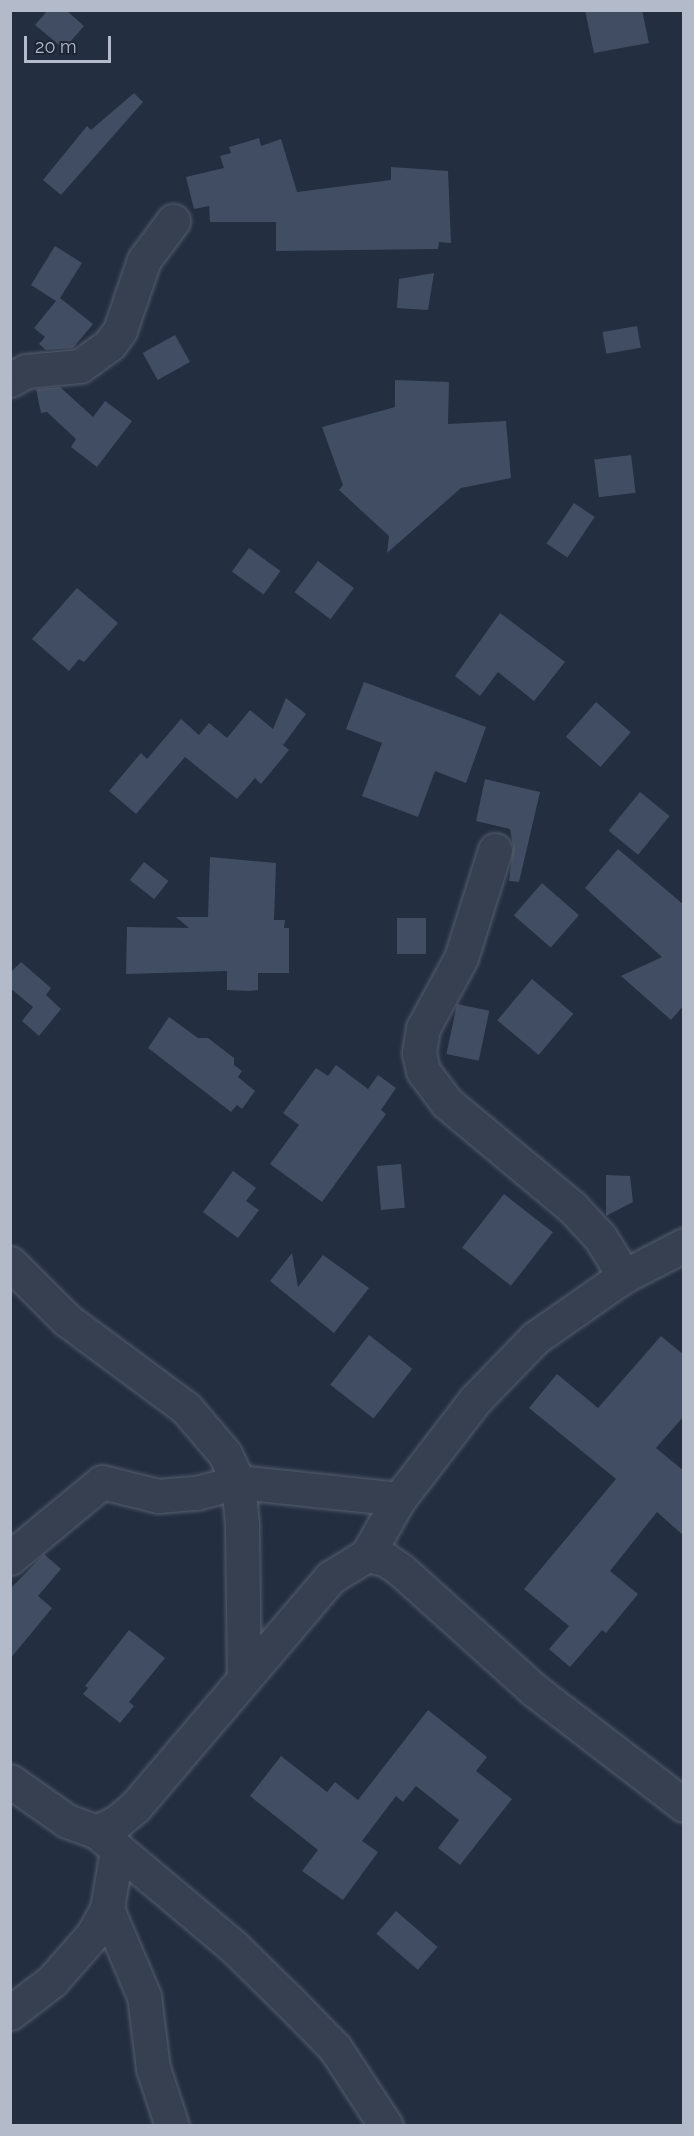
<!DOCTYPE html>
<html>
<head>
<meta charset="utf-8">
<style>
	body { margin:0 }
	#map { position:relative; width:694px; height:2136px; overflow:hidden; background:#232e40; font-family:Raleway,sans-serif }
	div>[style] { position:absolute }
	.building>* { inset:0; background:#414d62; transform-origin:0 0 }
	.roads { filter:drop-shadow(0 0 2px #555e6d) drop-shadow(0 0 2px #555e6d) }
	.minor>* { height:33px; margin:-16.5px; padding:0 16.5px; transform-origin:16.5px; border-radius:16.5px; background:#374050 }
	span { translate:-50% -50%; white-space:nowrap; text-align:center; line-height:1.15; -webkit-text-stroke:4.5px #1c2535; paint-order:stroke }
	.frame { position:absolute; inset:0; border:12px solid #b3bbca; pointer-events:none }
	.scale { position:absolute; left:24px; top:36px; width:87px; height:27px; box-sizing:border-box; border:3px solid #b3bbca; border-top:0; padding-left:8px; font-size:18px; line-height:21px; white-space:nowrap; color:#b3bbca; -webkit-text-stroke:4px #1c2535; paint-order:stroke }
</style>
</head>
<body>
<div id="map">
	<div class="building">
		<div style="clip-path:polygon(48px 10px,66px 10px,84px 26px,64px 49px,35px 25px)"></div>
		<div style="clip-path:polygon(585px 10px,642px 10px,649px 43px,594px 53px)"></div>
		<div style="clip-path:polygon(134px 93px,143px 102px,61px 195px,43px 180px,87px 126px,91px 130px)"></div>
		<div style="clip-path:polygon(259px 138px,261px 146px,281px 139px,297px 192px,391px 180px,391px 167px,448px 171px,451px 243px,439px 242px,438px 249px,276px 251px,276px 222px,210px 222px,209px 206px,194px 209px,186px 177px,224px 168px,220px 156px,231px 153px,229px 147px)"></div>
		<div style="clip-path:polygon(55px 246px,82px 263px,60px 298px,93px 324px,73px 348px,46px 350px,39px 344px,45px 337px,34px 328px,56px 301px,31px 285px)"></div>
		<div style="clip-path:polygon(434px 273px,428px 310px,397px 308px,399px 279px)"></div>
		<div style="left:637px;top:326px;width:22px;height:35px;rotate:80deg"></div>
		<div style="left:175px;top:335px;width:31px;height:37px;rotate:61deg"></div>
		<div style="clip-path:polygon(395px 380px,449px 382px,448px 424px,506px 421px,511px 478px,461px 488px,387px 553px,389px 536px,339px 490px,343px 485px,322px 427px,395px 407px)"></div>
		<div style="clip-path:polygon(60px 387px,93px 417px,105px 401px,132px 421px,97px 467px,71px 447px,76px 439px,47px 412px,41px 413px,36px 389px)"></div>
		<div style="left:631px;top:455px;width:38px;height:37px;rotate:83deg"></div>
		<div style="left:574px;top:503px;width:25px;height:49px;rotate:34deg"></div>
		<div style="left:249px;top:548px;width:39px;height:29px;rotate:36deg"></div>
		<div style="left:318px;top:561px;width:45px;height:39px;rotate:37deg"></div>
		<div style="clip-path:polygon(77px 588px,118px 623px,84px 662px,79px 659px,69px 671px,32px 639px)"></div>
		<div style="clip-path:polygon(500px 613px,565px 662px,534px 701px,498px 672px,480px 696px,455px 676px)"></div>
		<div style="clip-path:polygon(364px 682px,486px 727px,466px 783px,435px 771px,418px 817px,362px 796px,382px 743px,346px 729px)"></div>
		<div style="clip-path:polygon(286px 698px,306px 714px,283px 745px,289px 750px,261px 784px,255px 778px,237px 799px,185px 757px,136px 814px,109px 791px,141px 753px,147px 759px,181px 719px,199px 735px,209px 723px,227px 738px,250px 710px,273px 729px)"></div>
		<div style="left:596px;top:702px;width:46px;height:46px;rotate:41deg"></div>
		<div style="clip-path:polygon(485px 779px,540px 792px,519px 882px,509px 881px,513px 847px,510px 829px,476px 821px)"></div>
		<div style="left:640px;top:792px;width:38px;height:50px;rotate:39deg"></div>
		<div style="clip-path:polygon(618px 849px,684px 905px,684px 1005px,671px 1020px,621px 976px,662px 957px,585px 888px)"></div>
		<div style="clip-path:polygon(210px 857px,276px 863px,274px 920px,285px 920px,284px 928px,289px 928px,289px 973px,258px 973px,258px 990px,249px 991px,227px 990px,227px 971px,126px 974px,127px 927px,189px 928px,176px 917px,208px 917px)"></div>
		<div style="left:144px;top:862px;width:31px;height:23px;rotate:38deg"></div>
		<div style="left:542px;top:883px;width:49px;height:43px;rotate:41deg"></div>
		<div style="left:397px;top:918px;width:29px;height:36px"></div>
		<div style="clip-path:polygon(21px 962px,51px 988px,46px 995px,61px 1009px,39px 1036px,22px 1021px,33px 1007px,10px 988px,10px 973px)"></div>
		<div style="left:532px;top:979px;width:54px;height:54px;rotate:40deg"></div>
		<div style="left:457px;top:1004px;width:33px;height:51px;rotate:12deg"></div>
		<div style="clip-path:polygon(169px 1017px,198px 1038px,208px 1038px,234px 1058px,234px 1065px,242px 1071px,238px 1077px,255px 1091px,242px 1109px,237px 1105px,231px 1112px,148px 1048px)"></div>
		<div style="clip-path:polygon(336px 1065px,368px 1089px,378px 1075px,396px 1088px,381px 1110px,386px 1114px,322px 1202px,270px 1164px,299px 1125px,283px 1113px,316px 1068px,328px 1076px)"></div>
		<div style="left:401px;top:1164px;width:44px;height:24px;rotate:85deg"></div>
		<div style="clip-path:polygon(233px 1171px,256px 1188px,246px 1201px,259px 1210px,238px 1238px,203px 1212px)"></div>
		<div style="clip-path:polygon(606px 1175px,630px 1176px,633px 1202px,606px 1216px)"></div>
		<div style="left:504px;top:1194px;width:62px;height:68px;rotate:38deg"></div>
		<div style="clip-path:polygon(292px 1253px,298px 1287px,323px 1255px,369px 1288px,334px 1333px,270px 1281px)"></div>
		<div style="left:369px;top:1335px;width:55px;height:63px;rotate:38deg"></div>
		<div style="clip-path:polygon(661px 1336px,684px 1355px,684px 1416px,656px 1448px,684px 1471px,684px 1536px,657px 1512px,610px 1571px,638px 1594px,606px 1633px,602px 1630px,570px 1667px,549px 1649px,569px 1626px,524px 1589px,616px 1479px,529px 1408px,557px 1374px,598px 1408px)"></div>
		<div style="clip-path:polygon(44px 1554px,61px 1569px,38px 1596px,52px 1608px,10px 1659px,10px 1589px)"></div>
		<div style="clip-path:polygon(129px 1630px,165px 1658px,129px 1702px,134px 1706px,120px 1723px,83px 1694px,88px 1688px,85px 1686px)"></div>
		<div style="clip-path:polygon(428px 1710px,487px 1757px,476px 1771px,512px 1799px,460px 1865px,438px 1848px,459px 1820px,416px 1786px,403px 1802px,396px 1796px,362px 1841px,378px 1852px,343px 1900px,302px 1871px,318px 1850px,250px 1796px,281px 1756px,327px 1792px,335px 1782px,358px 1800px)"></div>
		<div style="left:396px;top:1911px;width:55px;height:30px;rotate:41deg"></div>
	</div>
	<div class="roads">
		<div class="minor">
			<div style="left:10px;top:380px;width:18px;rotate:-29deg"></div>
			<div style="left:26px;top:371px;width:54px;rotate:-5.3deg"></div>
			<div style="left:80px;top:366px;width:37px;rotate:-36deg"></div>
			<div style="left:110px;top:344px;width:17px;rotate:-54deg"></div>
			<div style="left:120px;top:330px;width:74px;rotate:-71.1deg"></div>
			<div style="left:144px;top:260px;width:49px;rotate:-53.4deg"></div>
			<div style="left:495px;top:850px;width:113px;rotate:107.5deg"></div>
			<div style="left:461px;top:958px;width:80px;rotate:118.5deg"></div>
			<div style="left:423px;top:1028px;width:25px;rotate:99deg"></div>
			<div style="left:419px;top:1053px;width:18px;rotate:77deg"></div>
			<div style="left:423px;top:1071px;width:39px;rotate:53deg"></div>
			<div style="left:446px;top:1102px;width:164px;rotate:39.8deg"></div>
			<div style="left:572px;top:1207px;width:41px;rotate:47deg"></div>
			<div style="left:600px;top:1237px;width:46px;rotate:58.4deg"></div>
			<div style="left:10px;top:1263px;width:81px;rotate:45deg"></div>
			<div style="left:67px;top:1320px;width:148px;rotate:36.5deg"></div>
			<div style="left:186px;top:1408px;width:60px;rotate:49.7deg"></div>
			<div style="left:225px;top:1454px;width:31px;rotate:65deg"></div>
			<div style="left:238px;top:1482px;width:43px;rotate:84.7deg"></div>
			<div style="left:242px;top:1525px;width:154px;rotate:89.3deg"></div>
			<div style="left:367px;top:1555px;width:64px;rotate:-60.3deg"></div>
			<div style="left:399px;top:1499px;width:125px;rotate:-52.5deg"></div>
			<div style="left:475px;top:1400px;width:86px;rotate:-45.9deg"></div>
			<div style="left:535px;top:1338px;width:108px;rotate:-34.9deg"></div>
			<div style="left:624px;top:1276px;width:68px;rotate:-27.3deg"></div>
			<div style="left:10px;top:1558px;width:119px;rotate:-39.6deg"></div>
			<div style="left:102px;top:1482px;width:58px;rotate:14deg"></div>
			<div style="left:158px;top:1496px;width:38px;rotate:-5deg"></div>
			<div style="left:196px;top:1493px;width:43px;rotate:-14.7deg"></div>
			<div style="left:238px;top:1482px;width:162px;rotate:6deg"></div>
			<div style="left:10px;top:1781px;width:70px;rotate:35.1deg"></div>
			<div style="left:67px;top:1821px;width:32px;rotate:20deg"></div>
			<div style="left:97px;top:1832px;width:22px;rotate:-27deg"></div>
			<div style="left:117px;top:1822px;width:23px;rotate:-40deg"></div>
			<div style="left:135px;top:1807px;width:302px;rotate:-49.6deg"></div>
			<div style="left:331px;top:1577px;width:42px;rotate:-31.4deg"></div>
			<div style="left:367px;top:1555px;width:18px;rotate:13deg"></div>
			<div style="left:385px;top:1559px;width:21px;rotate:35deg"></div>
			<div style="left:402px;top:1571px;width:178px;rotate:42deg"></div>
			<div style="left:534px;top:1690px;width:189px;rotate:37.5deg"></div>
			<div style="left:97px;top:1832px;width:180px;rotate:40deg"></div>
			<div style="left:235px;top:1948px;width:77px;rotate:44.5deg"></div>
			<div style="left:290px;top:2002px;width:64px;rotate:45.6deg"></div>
			<div style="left:335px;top:2048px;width:93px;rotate:56.8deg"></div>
			<div style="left:107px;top:1909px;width:95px;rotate:67deg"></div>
			<div style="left:144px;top:1996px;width:73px;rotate:82.9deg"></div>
			<div style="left:153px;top:2068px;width:61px;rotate:71.9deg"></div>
			<div style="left:10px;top:2013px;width:53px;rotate:-37.3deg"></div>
			<div style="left:52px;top:1981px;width:62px;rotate:-48.9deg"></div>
			<div style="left:93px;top:1934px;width:29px;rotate:-61deg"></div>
			<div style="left:107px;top:1909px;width:61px;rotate:-80.5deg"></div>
		</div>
	</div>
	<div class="frame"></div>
	<div class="scale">20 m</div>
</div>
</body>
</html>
